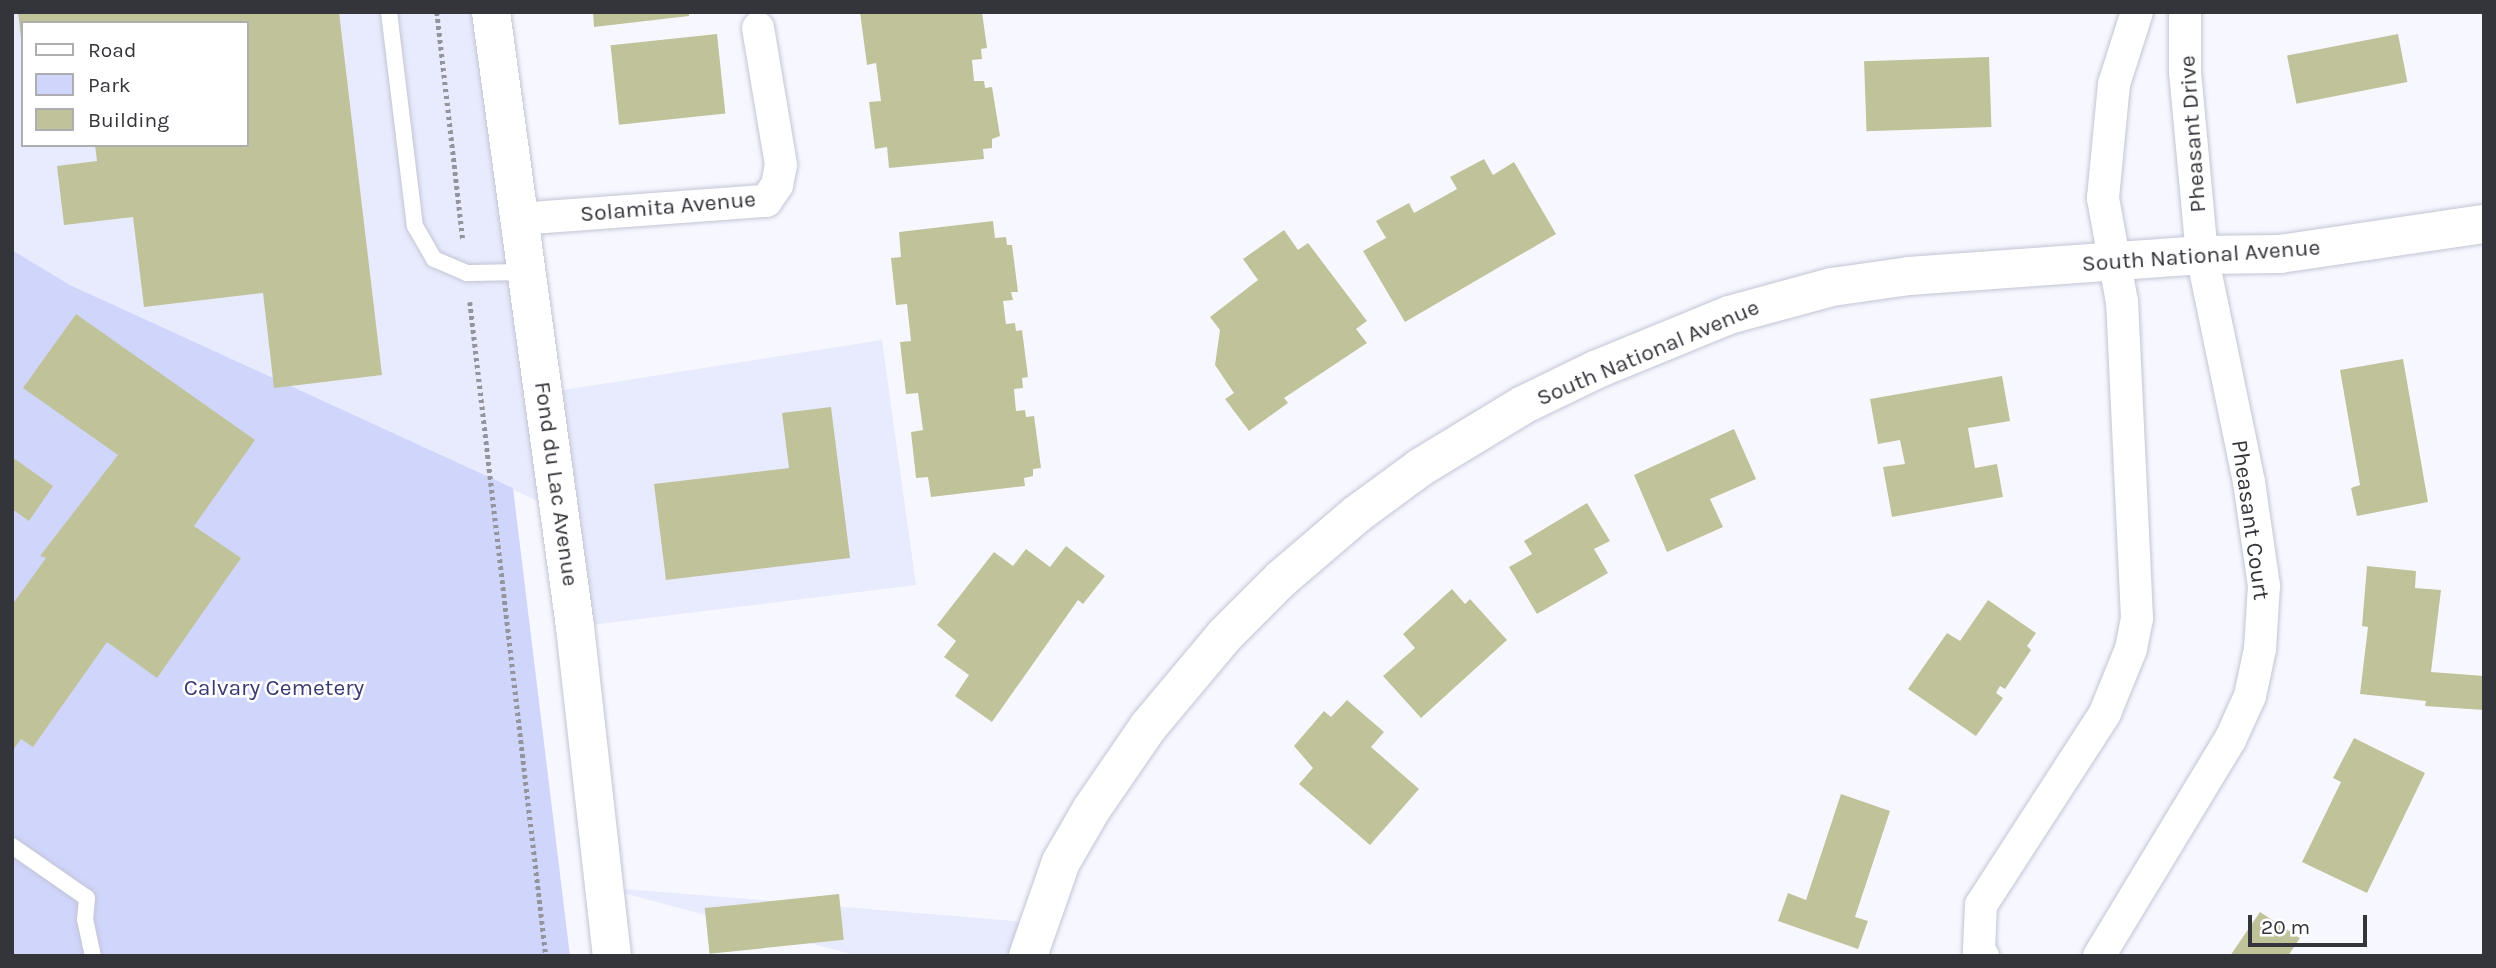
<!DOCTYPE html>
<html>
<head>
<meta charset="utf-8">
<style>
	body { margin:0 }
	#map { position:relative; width:2496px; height:968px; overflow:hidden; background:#f7f8ff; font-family:Karla,sans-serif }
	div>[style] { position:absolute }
	.built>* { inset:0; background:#e8ebfd }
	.green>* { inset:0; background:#d0d5fc }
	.building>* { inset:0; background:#c0c39a; transform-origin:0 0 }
	.path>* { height:4.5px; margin-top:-2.25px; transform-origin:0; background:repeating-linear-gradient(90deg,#94959c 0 3.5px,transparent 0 7px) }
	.roads { filter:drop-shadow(0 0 2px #c2c5d4) drop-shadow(0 0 2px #c2c5d4) }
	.service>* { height:16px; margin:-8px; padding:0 8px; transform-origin:8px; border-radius:8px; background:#fff }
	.minor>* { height:32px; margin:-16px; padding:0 16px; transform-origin:16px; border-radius:16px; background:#fff }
	.tertiary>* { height:38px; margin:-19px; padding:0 19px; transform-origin:19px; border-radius:19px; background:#fff }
	.secondary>* { height:38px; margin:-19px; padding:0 19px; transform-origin:19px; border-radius:19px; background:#fff }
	span { translate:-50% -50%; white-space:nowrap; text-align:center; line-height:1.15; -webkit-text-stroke:5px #fff; paint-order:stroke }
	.street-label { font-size:23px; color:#34353b }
	.park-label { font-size:23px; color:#3a3c6f }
	.frame { position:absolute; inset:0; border:14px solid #34353b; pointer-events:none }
	.legend { position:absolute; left:21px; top:21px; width:228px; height:126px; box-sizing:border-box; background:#fff; border:2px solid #aeaeb1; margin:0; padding:9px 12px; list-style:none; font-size:21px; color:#34353b }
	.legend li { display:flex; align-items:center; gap:14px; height:35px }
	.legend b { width:35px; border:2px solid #aeaeb1 }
	.scale { position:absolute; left:2248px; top:915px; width:119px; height:32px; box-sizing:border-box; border:4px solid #34353b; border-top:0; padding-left:9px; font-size:21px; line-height:24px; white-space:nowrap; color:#34353b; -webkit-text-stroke:5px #fff; paint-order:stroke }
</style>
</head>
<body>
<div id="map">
	<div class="built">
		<div style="clip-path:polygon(evenodd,12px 12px,491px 12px,544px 393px,882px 340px,916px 585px,575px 627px,557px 510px,70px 285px,12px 250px,12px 12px,23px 23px,247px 23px,247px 145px,23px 145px,23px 23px)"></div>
		<div style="clip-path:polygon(601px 887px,1040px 923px,1027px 956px,858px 956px)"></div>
	</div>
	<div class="green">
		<div style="clip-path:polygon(12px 250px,70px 285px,513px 488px,570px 956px,12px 956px)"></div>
	</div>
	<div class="building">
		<div style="clip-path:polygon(18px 12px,339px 12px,382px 375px,274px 388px,263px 293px,144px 307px,133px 217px,64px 225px,57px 166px,97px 161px,95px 145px,247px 145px,247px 23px,23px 23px,21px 38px)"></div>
		<div style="clip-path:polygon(593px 12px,689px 12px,689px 16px,594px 27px)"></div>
		<div style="clip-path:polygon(860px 12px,982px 12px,987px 48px,981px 49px,982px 59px,972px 60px,974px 81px,984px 81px,985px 88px,992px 87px,1000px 136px,992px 139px,992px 148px,983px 149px,984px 159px,889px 168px,887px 147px,875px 149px,869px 102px,881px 101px,876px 63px,867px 65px)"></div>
		<div style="left:717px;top:34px;width:80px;height:107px;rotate:84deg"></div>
		<div style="left:2398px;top:34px;width:49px;height:113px;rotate:79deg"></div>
		<div style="left:1989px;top:57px;width:70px;height:125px;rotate:88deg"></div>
		<div style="clip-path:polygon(1484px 159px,1493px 175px,1514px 162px,1556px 234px,1405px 322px,1363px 251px,1386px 238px,1376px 221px,1409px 203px,1414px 213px,1457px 189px,1450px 177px)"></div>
		<div style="clip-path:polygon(993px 221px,995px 238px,1006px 237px,1007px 245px,1012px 245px,1018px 292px,1011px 292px,1013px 300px,1003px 301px,1006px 324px,1015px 323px,1016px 331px,1022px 330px,1028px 377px,1022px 378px,1023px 388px,1014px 389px,1016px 411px,1025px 410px,1026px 417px,1034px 416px,1041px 468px,1033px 469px,1033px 476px,1024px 478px,1025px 486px,931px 497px,928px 477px,916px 478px,911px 432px,923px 430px,918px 393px,906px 394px,900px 342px,911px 341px,907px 304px,896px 305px,891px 258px,901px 257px,899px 232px)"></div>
		<div style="clip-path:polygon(1284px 230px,1298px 250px,1308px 243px,1367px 321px,1356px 329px,1367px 343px,1284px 398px,1288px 403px,1249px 431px,1225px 399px,1234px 393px,1215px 365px,1220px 330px,1210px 317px,1258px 280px,1243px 259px)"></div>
		<div style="clip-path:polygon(76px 314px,255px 440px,194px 526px,241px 558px,157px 678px,107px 642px,33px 747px,21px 739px,12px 751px,12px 605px,46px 558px,40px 556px,118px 455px,23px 388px)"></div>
		<div style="clip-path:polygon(2403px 359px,2428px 502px,2357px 516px,2351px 488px,2360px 485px,2340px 370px)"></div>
		<div style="clip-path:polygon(2002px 376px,2010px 421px,1968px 428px,1975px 468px,1997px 464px,2003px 497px,1892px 517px,1883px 467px,1905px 464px,1900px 440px,1878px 444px,1870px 399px)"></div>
		<div style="clip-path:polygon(831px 407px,850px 558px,666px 580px,654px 484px,789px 468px,782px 413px)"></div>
		<div style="clip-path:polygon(1734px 429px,1756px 479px,1710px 499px,1723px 527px,1667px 552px,1634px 475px)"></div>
		<div style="clip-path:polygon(12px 457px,53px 486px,29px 521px,12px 509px)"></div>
		<div style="clip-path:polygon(1587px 503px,1610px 541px,1594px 549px,1608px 573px,1537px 614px,1509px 567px,1532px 554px,1524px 541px)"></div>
		<div style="clip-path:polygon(1066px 546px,1105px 576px,1083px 604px,1078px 600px,992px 722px,955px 696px,969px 675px,944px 657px,956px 641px,937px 625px,994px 552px,1013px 566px,1026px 549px,1050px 567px)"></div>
		<div style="clip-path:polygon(2367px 566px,2416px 571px,2415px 588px,2441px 590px,2431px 672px,2484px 676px,2484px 710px,2425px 706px,2426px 701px,2360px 694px,2368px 627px,2362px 626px)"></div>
		<div style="clip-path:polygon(1452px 589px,1465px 604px,1470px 599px,1507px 640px,1421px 718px,1383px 676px,1415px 648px,1403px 634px)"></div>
		<div style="clip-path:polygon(1988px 600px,2036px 633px,2027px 646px,2031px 650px,2005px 689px,2000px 686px,1996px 693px,2003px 698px,1976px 736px,1908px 689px,1947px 633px,1960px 641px)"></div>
		<div style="clip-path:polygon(1347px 700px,1384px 732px,1371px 747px,1419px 789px,1370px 845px,1299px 784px,1313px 768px,1294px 746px,1324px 711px,1331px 717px)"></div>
		<div style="clip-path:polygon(2354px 738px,2425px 773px,2367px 893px,2302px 862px,2341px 782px,2333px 778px)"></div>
		<div style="clip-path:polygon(1841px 794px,1890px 811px,1855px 917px,1868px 921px,1858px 949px,1778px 921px,1788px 893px,1806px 900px)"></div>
		<div style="left:839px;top:894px;width:46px;height:135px;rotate:84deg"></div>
		<div style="clip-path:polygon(2260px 912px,2300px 938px,2288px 956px,2230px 956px)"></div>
	</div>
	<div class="path">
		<div style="left:437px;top:12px;width:230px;rotate:83.5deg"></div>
		<div style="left:470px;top:302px;width:658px;rotate:83.37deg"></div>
	</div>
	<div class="roads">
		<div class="service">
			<div style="left:389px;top:12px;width:216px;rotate:83.1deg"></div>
			<div style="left:415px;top:226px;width:38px;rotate:60deg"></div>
			<div style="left:434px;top:259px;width:36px;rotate:23deg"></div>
			<div style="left:467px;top:273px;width:59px;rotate:-1deg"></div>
			<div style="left:12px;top:846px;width:91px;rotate:34.7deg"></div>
			<div style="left:87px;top:898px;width:21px;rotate:95deg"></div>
			<div style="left:85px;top:919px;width:38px;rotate:78deg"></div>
		</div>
		<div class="minor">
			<div style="left:518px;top:219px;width:249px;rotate:-4.2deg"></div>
			<div style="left:766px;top:201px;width:19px;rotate:-55deg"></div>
			<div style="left:777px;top:185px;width:20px;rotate:-79deg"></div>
			<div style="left:781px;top:165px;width:139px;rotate:-99.5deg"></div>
			<div style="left:1983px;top:956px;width:7px;rotate:-124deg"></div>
			<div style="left:1979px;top:950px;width:45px;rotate:-87.5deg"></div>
			<div style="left:1981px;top:905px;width:229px;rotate:-57.1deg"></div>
			<div style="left:2105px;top:713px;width:69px;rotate:-67.9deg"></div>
			<div style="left:2131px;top:649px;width:32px;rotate:-79deg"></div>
			<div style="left:2137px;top:618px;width:316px;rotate:-92.7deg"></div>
			<div style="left:2122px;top:302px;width:106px;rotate:-100.4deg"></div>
			<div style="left:2103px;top:198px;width:115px;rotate:-84.5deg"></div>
			<div style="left:2114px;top:84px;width:76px;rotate:-72.3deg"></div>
			<div style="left:2099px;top:956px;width:253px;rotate:-58.8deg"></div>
			<div style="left:2230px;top:740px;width:48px;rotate:-65.6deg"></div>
			<div style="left:2250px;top:696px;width:48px;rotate:-78deg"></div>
			<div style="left:2260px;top:649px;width:63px;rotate:-86.4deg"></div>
			<div style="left:2264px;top:586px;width:105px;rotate:-98.2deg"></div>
			<div style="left:2249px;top:482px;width:232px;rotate:-101.7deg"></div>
			<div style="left:2202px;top:255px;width:185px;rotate:-95.3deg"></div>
			<div style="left:2185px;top:71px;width:59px;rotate:-90deg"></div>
		</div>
		<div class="tertiary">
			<div style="left:1028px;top:956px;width:100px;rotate:-70.7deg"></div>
			<div style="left:1061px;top:862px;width:60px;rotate:-60deg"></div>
			<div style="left:1091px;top:810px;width:101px;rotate:-55.5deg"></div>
			<div style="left:1148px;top:727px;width:120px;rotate:-50.1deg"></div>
			<div style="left:1225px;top:635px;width:79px;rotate:-45deg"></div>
			<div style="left:1281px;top:579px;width:100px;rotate:-40.5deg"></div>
			<div style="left:1357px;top:514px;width:79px;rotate:-36.3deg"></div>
			<div style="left:1421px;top:467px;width:119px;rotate:-31.3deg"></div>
			<div style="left:1523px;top:405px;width:80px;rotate:-25.9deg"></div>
			<div style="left:1595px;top:370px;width:145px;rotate:-22.3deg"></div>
			<div style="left:1729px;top:315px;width:107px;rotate:-15.2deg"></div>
			<div style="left:1832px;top:287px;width:78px;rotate:-8.1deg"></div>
			<div style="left:1909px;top:276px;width:294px;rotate:-4.1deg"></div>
			<div style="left:2202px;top:255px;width:78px;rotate:-0.7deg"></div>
			<div style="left:2280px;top:254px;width:206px;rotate:-8.4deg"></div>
		</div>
		<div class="secondary">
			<div style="left:491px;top:12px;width:621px;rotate:82.22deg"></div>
			<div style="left:575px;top:627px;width:331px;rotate:83.6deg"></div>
		</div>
	</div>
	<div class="street-label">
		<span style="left:2193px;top:134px;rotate:-94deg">Pheasant Drive</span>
		<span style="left:668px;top:207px;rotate:-5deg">Solamita Avenue</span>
		<span style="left:2201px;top:256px;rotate:-4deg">South National Avenue</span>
		<span style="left:1648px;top:353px;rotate:-23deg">South National Avenue</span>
		<span style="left:556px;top:484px;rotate:82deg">Fond du Lac Avenue</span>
		<span style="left:2250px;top:520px;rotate:82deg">Pheasant Court</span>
	</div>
	<div class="park-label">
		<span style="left:274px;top:688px">Calvary Cemetery</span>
	</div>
	<div class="frame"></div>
	<ul class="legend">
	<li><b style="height:9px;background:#fff"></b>Road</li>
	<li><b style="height:19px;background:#d0d5fc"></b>Park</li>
	<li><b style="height:19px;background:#c0c39a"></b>Building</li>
	</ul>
	<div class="scale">20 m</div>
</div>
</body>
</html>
